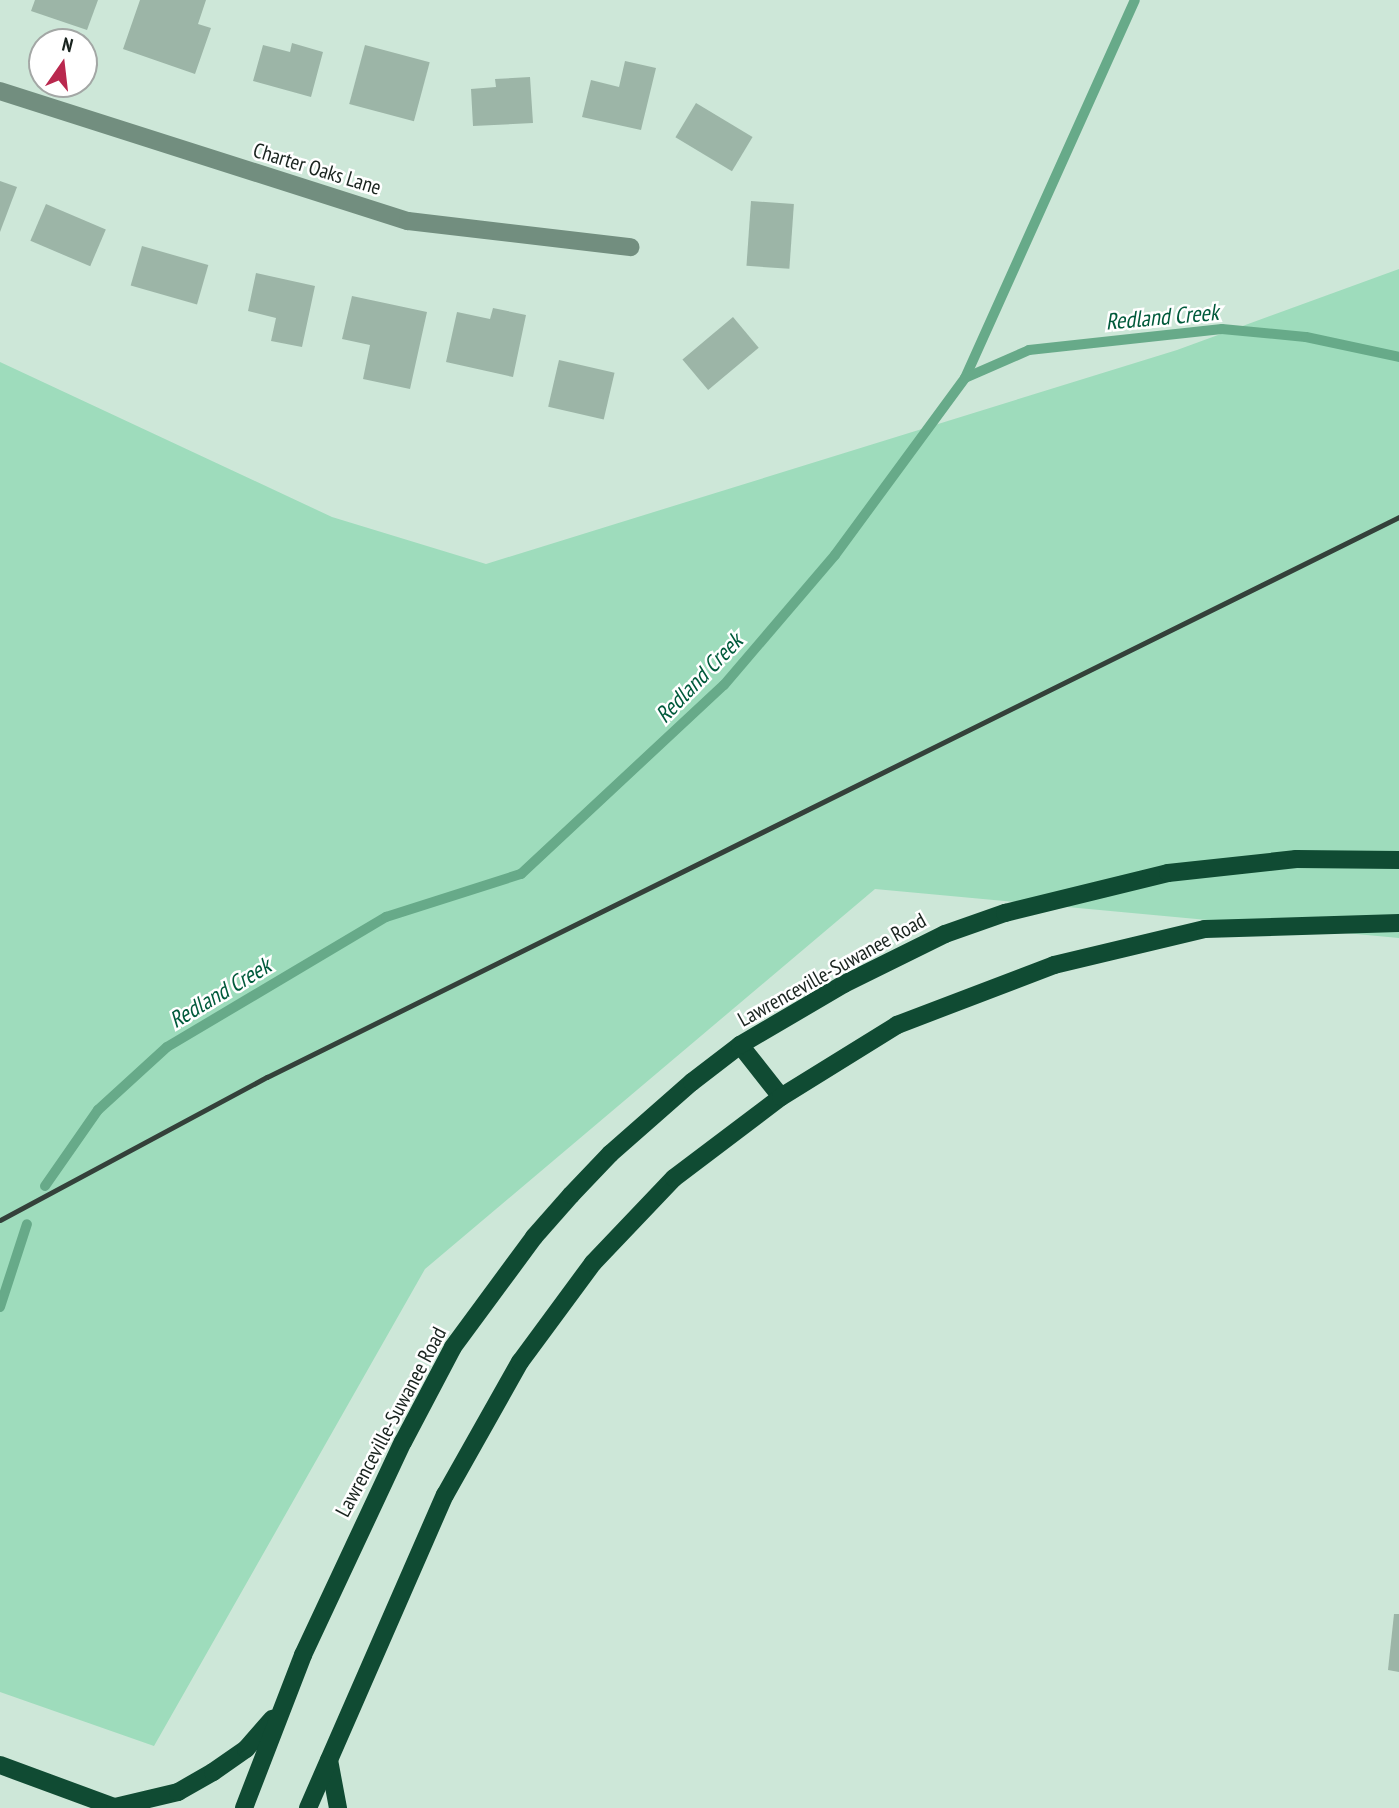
<!DOCTYPE html>
<html>
<head>
<meta charset="utf-8">
<style>
	body { margin:0 }
	#map { position:relative; width:1399px; height:1808px; overflow:hidden; background:#cde7d8; font-family:"PT Sans Narrow",sans-serif }
	div>[style] { position:absolute }
	.green>* { inset:0; background:#9edcbc }
	.stream>* { height:10px; margin:-5px; padding:0 5px; transform-origin:5px; border-radius:5px; background:#67aa89 }
	.building>* { inset:0; background:#9cb5a7; transform-origin:0 0 }
	.street>* { height:18px; margin:-9px; padding:0 9px; transform-origin:9px; border-radius:9px; background:#728e7f }
	.primary>* { height:18px; margin:-9px; padding:0 9px; transform-origin:9px; border-radius:9px; background:#104b33 }
	.rail>* { height:5px; margin:-2.5px; padding:0 2.5px; transform-origin:2.5px; border-radius:2.5px; background:#34413a }
	span { translate:-50% -50%; white-space:nowrap; text-align:center; line-height:1.15; -webkit-text-stroke:5px #fff; paint-order:stroke }
	.street-label { font-size:21px; color:#19231e }
	.water-label { font-size:23px; color:#005a3b; font-style:italic }
	.north { position:absolute; left:28px; top:28px; width:70px; height:70px; box-sizing:border-box; background:#fff; border:2px solid #a3a7a5; border-radius:50%; rotate:14deg; font-size:19px; font-weight:700; line-height:28px; text-align:center; color:#19231e }
	.north::after { content:''; display:block; margin:auto; width:24px; height:32px; background:#b9284e; clip-path:polygon(50% 0,100% 100%,50% 72%,0 100%) }
</style>
</head>
<body>
<div id="map">
	<div class="green">
		<div style="clip-path:polygon(1399px 269px,1399px 938px,875px 889px,425px 1269px,154px 1746px,0 1692px,0 362px,332px 517px,486px 564px,1177px 350px)"></div>
	</div>
	<div class="stream">
		<div style="left:965px;top:378px;width:414px;rotate:-65.8deg"></div>
		<div style="left:45px;top:1186px;width:93px;rotate:-55.1deg"></div>
		<div style="left:98px;top:1110px;width:93px;rotate:-42.4deg"></div>
		<div style="left:167px;top:1047px;width:255px;rotate:-30.7deg"></div>
		<div style="left:386px;top:917px;width:142px;rotate:-17.7deg"></div>
		<div style="left:521px;top:874px;width:277px;rotate:-43deg"></div>
		<div style="left:724px;top:685px;width:171px;rotate:-49.5deg"></div>
		<div style="left:835px;top:555px;width:220px;rotate:-53.7deg"></div>
		<div style="left:965px;top:378px;width:70px;rotate:-23.6deg"></div>
		<div style="left:1029px;top:350px;width:194px;rotate:-6.2deg"></div>
		<div style="left:1222px;top:329px;width:84px;rotate:5.4deg"></div>
		<div style="left:1306px;top:337px;width:95px;rotate:12.1deg"></div>
		<div style="left:0;top:1307px;width:87px;rotate:-72deg"></div>
	</div>
	<div class="building">
		<div style="clip-path:polygon(35px 0,98px 0,87px 30px,31px 11px)"></div>
		<div style="clip-path:polygon(140px 0,206px 0,198px 24px,211px 28px,195px 74px,123px 49px)"></div>
		<div style="clip-path:polygon(292px 43px,323px 52px,311px 97px,253px 81px,263px 45px,290px 52px)"></div>
		<div style="left:365px;top:45px;width:67px;height:61px;rotate:15deg"></div>
		<div style="clip-path:polygon(625px 61px,656px 68px,641px 130px,582px 117px,591px 80px,619px 87px)"></div>
		<div style="clip-path:polygon(530px 77px,533px 123px,473px 126px,471px 89px,496px 87px,495px 79px)"></div>
		<div style="left:696px;top:103px;width:66px;height:40px;rotate:31deg"></div>
		<div style="clip-path:polygon(0 181px,17px 187px,0 232px)"></div>
		<div style="left:751px;top:201px;width:43px;height:65px;rotate:4deg"></div>
		<div style="left:46px;top:204px;width:65px;height:40px;rotate:23deg"></div>
		<div style="left:142px;top:246px;width:69px;height:41px;rotate:16deg"></div>
		<div style="clip-path:polygon(256px 273px,315px 286px,302px 347px,271px 341px,276px 318px,248px 311px)"></div>
		<div style="clip-path:polygon(352px 296px,427px 312px,410px 389px,363px 379px,370px 345px,342px 339px)"></div>
		<div style="clip-path:polygon(493px 308px,526px 315px,513px 377px,446px 362px,457px 312px,490px 319px)"></div>
		<div style="left:733px;top:317px;width:40px;height:66px;rotate:50deg"></div>
		<div style="left:559px;top:360px;width:57px;height:48px;rotate:13deg"></div>
		<div style="clip-path:polygon(1394px 1614px,1399px 1614px,1399px 1672px,1388px 1670px)"></div>
	</div>
	<div class="street">
		<div style="left:0;top:91px;width:428px;rotate:17.7deg"></div>
		<div style="left:408px;top:221px;width:224px;rotate:6.7deg"></div>
	</div>
	<div class="primary">
		<div style="left:740px;top:1045px;width:66px;rotate:51.7deg"></div>
		<div style="left:329px;top:1760px;width:49px;rotate:79.4deg"></div>
		<div style="left:0;top:1765px;width:125px;rotate:20.2deg"></div>
		<div style="left:115px;top:1807px;width:65px;rotate:-13.4deg"></div>
		<div style="left:178px;top:1792px;width:40px;rotate:-29.7deg"></div>
		<div style="left:213px;top:1772px;width:40px;rotate:-34.9deg"></div>
		<div style="left:246px;top:1749px;width:40px;rotate:-49deg"></div>
		<div style="left:244px;top:1808px;width:164px;rotate:-68.9deg"></div>
		<div style="left:303px;top:1655px;width:235px;rotate:-64.9deg"></div>
		<div style="left:403px;top:1442px;width:107px;rotate:-62.2deg"></div>
		<div style="left:453px;top:1347px;width:137px;rotate:-53.6deg"></div>
		<div style="left:534px;top:1237px;width:56px;rotate:-48.6deg"></div>
		<div style="left:571px;top:1195px;width:57px;rotate:-46.4deg"></div>
		<div style="left:610px;top:1154px;width:109px;rotate:-41.3deg"></div>
		<div style="left:692px;top:1082px;width:61px;rotate:-37.6deg"></div>
		<div style="left:740px;top:1045px;width:121px;rotate:-30.4deg"></div>
		<div style="left:844px;top:984px;width:113px;rotate:-26.3deg"></div>
		<div style="left:945px;top:934px;width:64px;rotate:-19.3deg"></div>
		<div style="left:1005px;top:913px;width:168px;rotate:-13.8deg"></div>
		<div style="left:1168px;top:873px;width:129px;rotate:-6.2deg"></div>
		<div style="left:1296px;top:859px;width:103px;rotate:0.6deg"></div>
		<div style="left:308px;top:1808px;width:342px;rotate:-66.4deg"></div>
		<div style="left:445px;top:1495px;width:153px;rotate:-60.6deg"></div>
		<div style="left:520px;top:1362px;width:123px;rotate:-53.6deg"></div>
		<div style="left:593px;top:1263px;width:117px;rotate:-46.4deg"></div>
		<div style="left:674px;top:1178px;width:134px;rotate:-37.1deg"></div>
		<div style="left:781px;top:1097px;width:137px;rotate:-31.8deg"></div>
		<div style="left:897px;top:1025px;width:168px;rotate:-20.9deg"></div>
		<div style="left:1054px;top:965px;width:155px;rotate:-13.4deg"></div>
		<div style="left:1205px;top:929px;width:194px;rotate:-1.8deg"></div>
	</div>
	<div class="rail">
		<div style="left:0;top:1220px;width:303px;rotate:-28.2deg"></div>
		<div style="left:267px;top:1077px;width:1263px;rotate:-26.32deg"></div>
	</div>
	<div class="street-label">
		<span style="left:317px;top:169px;rotate:17deg">Charter Oaks Lane</span>
		<span style="left:832px;top:970px;rotate:-29deg">Lawrenceville-Suwanee Road</span>
		<span style="left:391px;top:1422px;rotate:-62deg">Lawrenceville-Suwanee Road</span>
	</div>
	<div class="water-label">
		<span style="left:1162px;top:317px;rotate:-5deg">Redland Creek</span>
		<span style="left:699px;top:678px;rotate:-46deg">Redland Creek</span>
		<span style="left:220px;top:993px;rotate:-31deg">Redland Creek</span>
	</div>
	<div class="north">N</div>
</div>
</body>
</html>
